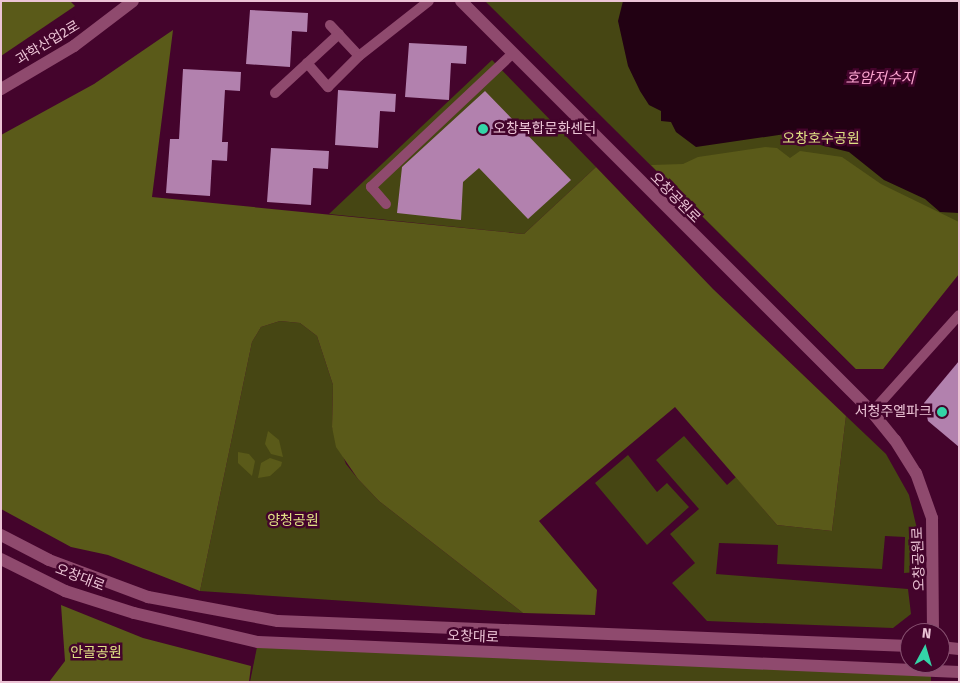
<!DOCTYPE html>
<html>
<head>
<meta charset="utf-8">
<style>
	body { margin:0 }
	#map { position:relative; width:960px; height:683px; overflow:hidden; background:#44042c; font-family:"Fira Sans","Noto Sans KR",sans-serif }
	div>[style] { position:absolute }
	.green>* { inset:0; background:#464613 }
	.forest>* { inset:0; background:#5a5a19 }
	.water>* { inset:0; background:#220113 }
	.building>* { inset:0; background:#b281ae }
	.street>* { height:10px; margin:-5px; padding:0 5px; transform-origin:5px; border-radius:5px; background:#8f4a6e }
	.secondary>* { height:12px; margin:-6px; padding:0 6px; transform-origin:6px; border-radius:6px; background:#8f4a6e }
	.dots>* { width:14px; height:14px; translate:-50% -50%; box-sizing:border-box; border:2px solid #44042c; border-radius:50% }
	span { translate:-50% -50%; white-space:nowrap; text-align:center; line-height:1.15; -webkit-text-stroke:5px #44042c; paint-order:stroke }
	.street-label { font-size:14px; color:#ecc4d6 }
	.poi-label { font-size:14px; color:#ecc4d6 }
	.left { translate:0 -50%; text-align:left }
	.right { translate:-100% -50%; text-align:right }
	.park-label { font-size:14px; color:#dfe084 }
	.water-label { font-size:15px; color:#fba4cf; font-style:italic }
	.frame { position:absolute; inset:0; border:2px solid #ecc4d6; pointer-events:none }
	.north { position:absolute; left:900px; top:623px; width:50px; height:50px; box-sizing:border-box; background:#44042c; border:1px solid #875170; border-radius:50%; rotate:6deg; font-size:14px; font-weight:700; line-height:20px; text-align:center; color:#ecc4d6 }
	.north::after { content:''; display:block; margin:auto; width:18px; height:22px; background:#34d4a8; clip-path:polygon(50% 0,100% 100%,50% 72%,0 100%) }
</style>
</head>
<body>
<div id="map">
	<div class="green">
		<div style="clip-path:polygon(485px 1px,959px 1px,959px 270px,883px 369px,856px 369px)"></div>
		<div style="clip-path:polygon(492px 60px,596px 167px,524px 234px,329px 214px)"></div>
		<div style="clip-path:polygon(280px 321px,300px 323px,317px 336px,333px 385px,332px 427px,346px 464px,358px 479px,379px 501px,523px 613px,200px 591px,252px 342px,261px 327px)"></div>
		<div style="clip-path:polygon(846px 416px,886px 454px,909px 495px,917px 529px,917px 572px,904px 573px,905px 537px,885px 536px,882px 569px,777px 564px,778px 545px,719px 543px,716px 574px,908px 589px,911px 614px,893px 628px,707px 621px,672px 583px,695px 563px,670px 534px,699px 509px,656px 460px,684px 436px,727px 485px,736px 477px,777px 525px,832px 531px)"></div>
		<div style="clip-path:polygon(628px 455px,657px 492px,667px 483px,689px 507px,647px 545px,595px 483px)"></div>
		<div style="clip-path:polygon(258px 642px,931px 670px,931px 682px,250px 682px)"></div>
	</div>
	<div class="forest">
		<div style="clip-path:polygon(1px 1px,70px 1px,75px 6px,1px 56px)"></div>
		<div style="clip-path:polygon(173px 30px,152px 197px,524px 234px,596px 167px,713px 289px,846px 416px,832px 531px,777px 525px,675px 407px,539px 521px,597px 590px,595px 615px,523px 613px,379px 501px,358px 479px,336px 447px,332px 427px,333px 385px,317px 336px,300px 323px,280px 321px,261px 327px,252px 342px,200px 591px,108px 555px,71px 547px,1px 509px,1px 135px,94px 84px)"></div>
		<div style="clip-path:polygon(765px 147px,777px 148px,790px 158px,800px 151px,842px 157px,881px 184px,959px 222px,959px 274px,883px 369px,856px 369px,651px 165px,683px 164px,698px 157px)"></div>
		<div style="clip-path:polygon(268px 431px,279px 440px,283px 457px,271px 454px,265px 444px)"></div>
		<div style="clip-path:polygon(238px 452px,249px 454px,255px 461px,252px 476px,238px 463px)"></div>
		<div style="clip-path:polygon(270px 458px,282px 462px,281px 466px,270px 476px,258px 478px,261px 463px)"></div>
		<div style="clip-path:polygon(61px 605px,143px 638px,251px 666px,249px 682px,49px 682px,65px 661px)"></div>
	</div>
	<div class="water">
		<div style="clip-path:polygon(623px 1px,959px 1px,959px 213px,940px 212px,925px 199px,884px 180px,849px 152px,800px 140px,792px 133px,696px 147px,676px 132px,671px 122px,661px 121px,661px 111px,649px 105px,640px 91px,628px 66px,618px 21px)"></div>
	</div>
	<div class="building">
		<div style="clip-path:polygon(250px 10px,308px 13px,307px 32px,292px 31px,290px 67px,246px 64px)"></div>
		<div style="clip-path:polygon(409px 43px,467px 46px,466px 64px,451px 63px,449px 100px,405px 97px)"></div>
		<div style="clip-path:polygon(183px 69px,241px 72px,240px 91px,225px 90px,222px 142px,228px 142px,227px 161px,212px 160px,210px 196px,166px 193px,170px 139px,179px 139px)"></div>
		<div style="clip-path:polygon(338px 90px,396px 94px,395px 112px,380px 111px,378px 148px,335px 145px)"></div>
		<div style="clip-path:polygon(485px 91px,571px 180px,528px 219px,479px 168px,463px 182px,461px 220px,397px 213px,402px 167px)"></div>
		<div style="clip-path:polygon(271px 148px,329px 151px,328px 169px,313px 168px,311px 205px,267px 202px)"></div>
		<div style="clip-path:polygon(959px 361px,959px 447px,928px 421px,924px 403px)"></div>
	</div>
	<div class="street">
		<div style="left:330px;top:25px;width:42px;rotate:46.9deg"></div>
		<div style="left:359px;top:56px;width:89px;rotate:-38.2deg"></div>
		<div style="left:307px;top:63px;width:32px;rotate:49deg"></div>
		<div style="left:328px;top:87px;width:44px;rotate:-45deg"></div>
		<div style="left:275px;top:93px;width:87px;rotate:-42.7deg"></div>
		<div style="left:386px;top:204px;width:23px;rotate:-131deg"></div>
		<div style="left:371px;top:187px;width:194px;rotate:-43.3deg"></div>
		<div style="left:872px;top:412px;width:130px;rotate:-48.1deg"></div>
	</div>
	<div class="secondary">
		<div style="left:461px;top:1px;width:581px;rotate:45deg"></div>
		<div style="left:872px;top:412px;width:36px;rotate:51deg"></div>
		<div style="left:895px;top:440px;width:39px;rotate:58deg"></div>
		<div style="left:916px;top:473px;width:48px;rotate:70.4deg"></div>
		<div style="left:932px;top:518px;width:115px;rotate:89.5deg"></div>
		<div style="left:1px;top:89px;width:85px;rotate:-30.5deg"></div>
		<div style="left:74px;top:46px;width:74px;rotate:-37.3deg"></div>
		<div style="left:1px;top:535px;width:54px;rotate:27.5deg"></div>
		<div style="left:49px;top:560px;width:106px;rotate:20.5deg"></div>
		<div style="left:148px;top:597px;width:132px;rotate:10.5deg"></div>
		<div style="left:278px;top:621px;width:632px;rotate:2.27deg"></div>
		<div style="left:1px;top:559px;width:72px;rotate:26.6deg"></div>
		<div style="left:65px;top:591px;width:72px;rotate:17.7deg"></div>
		<div style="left:134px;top:613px;width:127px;rotate:13.2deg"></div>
		<div style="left:258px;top:642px;width:702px;rotate:2.45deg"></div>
		<div style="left:940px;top:647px;width:19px;rotate:6deg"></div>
	</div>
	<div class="dots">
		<div style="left:483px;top:129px;background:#34d4a8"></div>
		<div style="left:942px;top:412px;background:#34d4a8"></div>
	</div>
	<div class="street-label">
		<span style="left:48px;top:43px;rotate:-31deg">과학산업2로</span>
		<span style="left:675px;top:198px;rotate:45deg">오창공원로</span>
		<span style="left:919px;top:559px;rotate:-92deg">오창공원로</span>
		<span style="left:80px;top:578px;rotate:21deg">오창대로</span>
		<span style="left:473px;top:637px;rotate:2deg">오창대로</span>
	</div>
	<div class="poi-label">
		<span class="left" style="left:493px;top:129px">오창복합문화센터</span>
		<span class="right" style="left:932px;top:412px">서청주엘파크</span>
	</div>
	<div class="park-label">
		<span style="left:821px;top:139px">오창호수공원</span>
		<span style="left:293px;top:521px">양청공원</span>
		<span style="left:96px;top:653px">안골공원</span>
	</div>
	<div class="water-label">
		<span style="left:880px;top:79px">호암저수지</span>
	</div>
	<div class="frame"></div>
	<div class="north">N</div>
</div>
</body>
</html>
